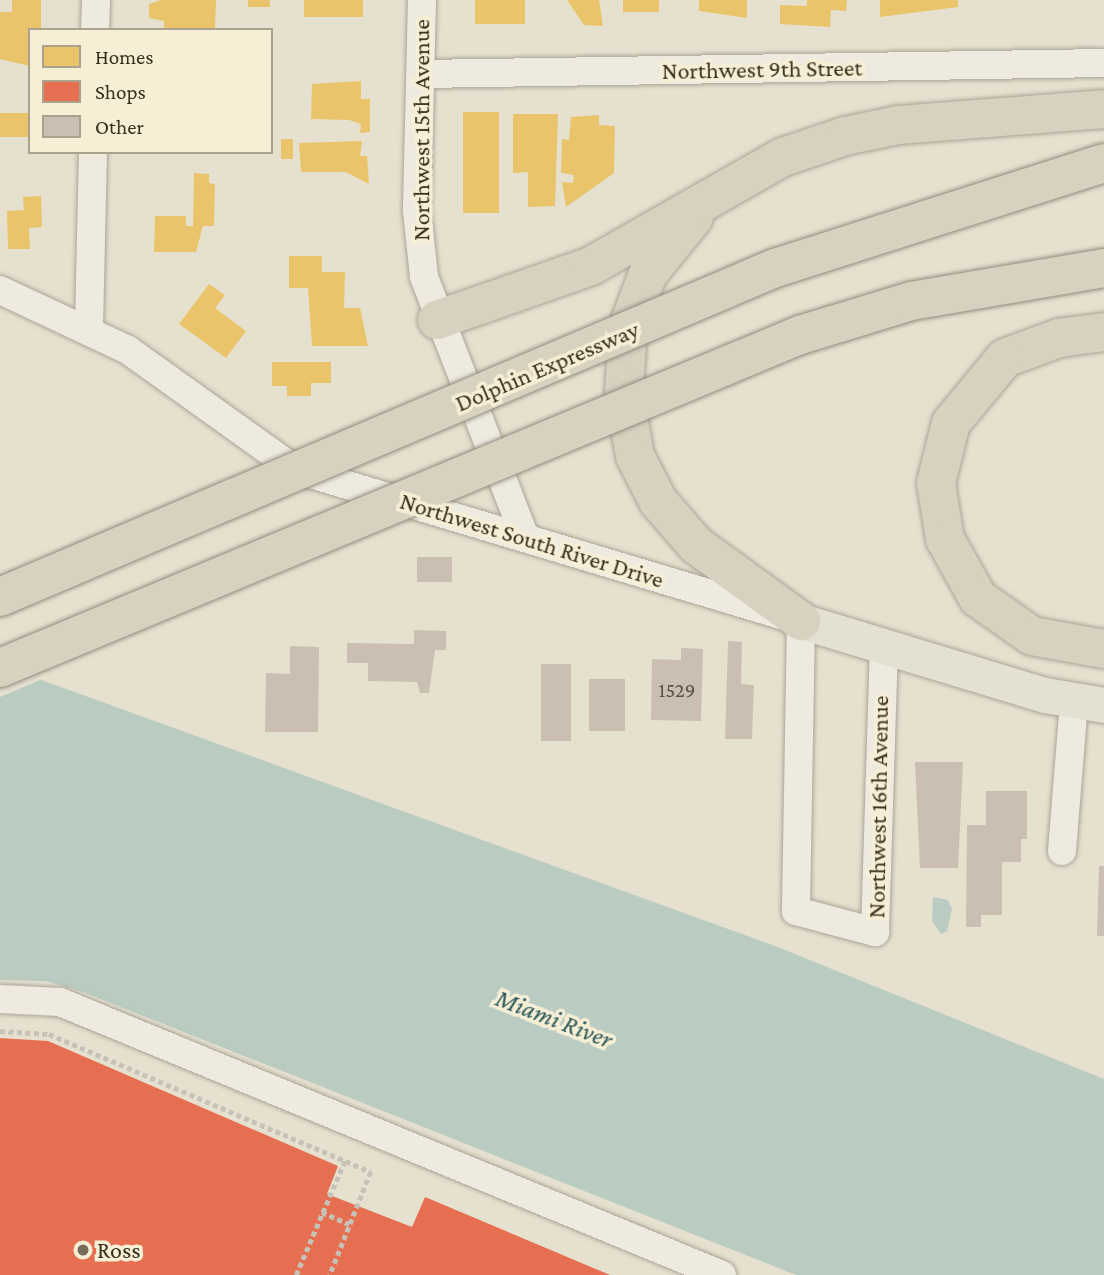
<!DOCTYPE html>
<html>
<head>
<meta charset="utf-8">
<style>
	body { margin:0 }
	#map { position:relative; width:1104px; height:1275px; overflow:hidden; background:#e6e1cf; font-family:"Crimson Pro",serif }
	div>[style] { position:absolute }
	.water>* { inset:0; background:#bacbc2 }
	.pier>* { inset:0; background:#e6e1cf }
	.homes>* { inset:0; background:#e9c46a; transform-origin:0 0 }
	.shops>* { inset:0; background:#e76f51 }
	.building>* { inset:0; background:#cabfb0; transform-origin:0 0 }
	.path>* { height:4.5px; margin-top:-2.25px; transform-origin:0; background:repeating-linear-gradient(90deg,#c7c2b7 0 5px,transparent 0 8.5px) }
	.roads { filter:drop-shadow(0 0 2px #aba597) drop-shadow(0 0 2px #aba597) }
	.minor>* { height:28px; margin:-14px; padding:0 14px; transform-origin:14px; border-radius:14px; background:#eeeae0 }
	.major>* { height:35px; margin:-17.5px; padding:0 17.5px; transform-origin:17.5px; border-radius:17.5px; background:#e5e1d2 }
	.highway>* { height:38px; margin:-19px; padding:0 19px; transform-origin:19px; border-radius:19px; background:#d8d1c0 }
	.bridges { filter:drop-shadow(0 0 2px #918b7e) drop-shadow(0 0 2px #918b7e) }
	.highway-bridge>* { height:38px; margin:-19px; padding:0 19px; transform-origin:19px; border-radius:19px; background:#d8d1c0 }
	.dots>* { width:19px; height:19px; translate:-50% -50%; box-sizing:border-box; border:4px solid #f6efd6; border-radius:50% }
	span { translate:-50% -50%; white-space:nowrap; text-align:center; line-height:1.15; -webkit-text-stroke:7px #f6efd6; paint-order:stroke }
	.number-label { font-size:21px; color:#5e5243 }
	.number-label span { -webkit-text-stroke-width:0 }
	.street-label { font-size:24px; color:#3a2e1f }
	.poi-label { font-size:24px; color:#3a2e1f }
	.left { translate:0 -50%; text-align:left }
	.water-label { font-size:26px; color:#2e5a5a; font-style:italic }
	.legend { position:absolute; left:28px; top:28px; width:245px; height:126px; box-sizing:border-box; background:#f6efd6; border:2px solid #aba28d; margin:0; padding:9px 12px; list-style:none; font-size:21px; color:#3a2e1f }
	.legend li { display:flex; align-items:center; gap:14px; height:35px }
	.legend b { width:35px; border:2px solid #aba28d }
</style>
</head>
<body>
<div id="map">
	<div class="water">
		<div style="clip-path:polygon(0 665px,775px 946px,1104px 1079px,1104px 1275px,796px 1275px,83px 992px,46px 981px,0 980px)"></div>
		<div style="clip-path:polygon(933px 897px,948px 900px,952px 909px,947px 931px,941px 934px,932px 921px)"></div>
	</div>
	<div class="pier">
		<div style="clip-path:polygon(0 661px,47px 677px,0 697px)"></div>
	</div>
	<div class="homes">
		<div style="clip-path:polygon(12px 0,41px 0,41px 30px,30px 30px,30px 66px,0 59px,0 12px,12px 12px)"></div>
		<div style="clip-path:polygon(161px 0,216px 0,215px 28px,164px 28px,164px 21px,149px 18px,149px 4px)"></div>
		<div style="left:248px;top:0;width:22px;height:7px"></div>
		<div style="left:304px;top:0;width:59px;height:17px"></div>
		<div style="left:475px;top:0;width:50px;height:24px"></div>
		<div style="clip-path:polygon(567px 0,599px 0,603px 26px,584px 25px)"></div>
		<div style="left:623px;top:0;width:36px;height:12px"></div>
		<div style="clip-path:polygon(699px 0,747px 0,747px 18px,699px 11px)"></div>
		<div style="clip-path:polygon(807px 0,847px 0,846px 11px,831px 10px,830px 27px,780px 24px,780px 5px,807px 6px)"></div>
		<div style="clip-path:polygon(880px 0,958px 0,958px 7px,880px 17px)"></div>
		<div style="clip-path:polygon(361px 81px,361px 99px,370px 99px,370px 132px,360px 133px,361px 124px,349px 120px,311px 119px,312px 84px)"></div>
		<div style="left:499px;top:112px;width:101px;height:36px;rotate:90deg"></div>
		<div style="left:0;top:113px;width:30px;height:24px"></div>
		<div style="clip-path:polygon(513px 114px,558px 114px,555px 206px,528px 207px,528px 172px,513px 173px)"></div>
		<div style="clip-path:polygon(599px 115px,599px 125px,615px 126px,614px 173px,566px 207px,562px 182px,573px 183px,574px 175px,561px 173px,562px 139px,569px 140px,571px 117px)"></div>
		<div style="left:281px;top:139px;width:12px;height:20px"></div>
		<div style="clip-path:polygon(362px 141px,360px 156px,367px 156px,369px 184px,346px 172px,301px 172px,299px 143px)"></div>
		<div style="clip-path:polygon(194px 173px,209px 174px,209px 183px,215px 184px,214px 226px,203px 226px,196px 252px,154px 252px,155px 216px,186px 216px,186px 226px,193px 226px)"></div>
		<div style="clip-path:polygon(41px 196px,42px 227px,29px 228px,30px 249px,8px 249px,7px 211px,24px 210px,23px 197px)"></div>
		<div style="clip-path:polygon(289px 256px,322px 256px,322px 272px,345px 272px,344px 308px,360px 308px,368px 346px,312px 346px,308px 288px,289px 288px)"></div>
		<div style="clip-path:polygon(209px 284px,225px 295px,215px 308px,246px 331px,226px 358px,179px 324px)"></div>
		<div style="clip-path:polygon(272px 362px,331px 362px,331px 383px,311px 383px,311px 396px,287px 396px,287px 386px,272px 386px)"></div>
	</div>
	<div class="shops">
		<div style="clip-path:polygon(0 1038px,48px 1041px,338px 1166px,327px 1194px,412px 1227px,425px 1197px,610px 1275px,0 1275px)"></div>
	</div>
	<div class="building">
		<div style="left:417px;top:557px;width:35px;height:25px"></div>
		<div style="clip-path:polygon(414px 630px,446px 631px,446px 650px,435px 650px,429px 693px,420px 693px,417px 682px,368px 681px,368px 663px,347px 663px,347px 643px,414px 644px)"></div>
		<div style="clip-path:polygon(728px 641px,742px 642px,741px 684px,754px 685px,752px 739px,725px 739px)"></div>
		<div style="clip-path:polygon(290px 646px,319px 647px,318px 732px,265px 732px,266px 673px,290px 674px)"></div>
		<div style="clip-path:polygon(681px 648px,703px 649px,701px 721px,651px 720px,652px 659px,681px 660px)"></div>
		<div style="left:541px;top:664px;width:30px;height:77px"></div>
		<div style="left:589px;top:679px;width:36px;height:52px"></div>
		<div style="clip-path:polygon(915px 762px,963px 762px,958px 868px,920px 868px)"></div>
		<div style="clip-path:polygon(986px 791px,1027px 791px,1027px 839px,1021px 839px,1021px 862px,1002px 862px,1002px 915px,981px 915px,981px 927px,966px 927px,967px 825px,986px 825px)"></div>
		<div style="clip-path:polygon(1099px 866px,1104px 866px,1104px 936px,1097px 936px)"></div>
	</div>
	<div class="path">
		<div style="left:0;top:1031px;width:49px;rotate:3.5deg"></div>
		<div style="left:49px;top:1034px;width:350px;rotate:23.2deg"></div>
		<div style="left:371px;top:1172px;width:111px;rotate:111.7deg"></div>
		<div style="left:322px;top:1212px;width:30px;rotate:24deg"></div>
		<div style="left:296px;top:1275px;width:125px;rotate:-66.9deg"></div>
	</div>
	<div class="roads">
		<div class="minor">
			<div style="left:422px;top:0;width:211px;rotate:91.4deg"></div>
			<div style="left:417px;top:211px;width:66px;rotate:83.9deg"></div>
			<div style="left:424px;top:277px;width:277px;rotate:68.8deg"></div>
			<div style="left:95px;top:30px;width:30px;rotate:-88deg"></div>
			<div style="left:421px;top:74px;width:683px;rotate:-0.92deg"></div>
			<div style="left:0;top:290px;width:141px;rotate:25.1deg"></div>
			<div style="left:128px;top:350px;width:204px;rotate:35.6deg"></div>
			<div style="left:294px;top:469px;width:529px;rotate:16.69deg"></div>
			<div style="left:801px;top:621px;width:290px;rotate:91deg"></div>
			<div style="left:796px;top:911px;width:82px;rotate:14.9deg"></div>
			<div style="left:875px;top:932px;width:286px;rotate:-88.2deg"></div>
			<div style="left:89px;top:327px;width:175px;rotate:-88.7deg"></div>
			<div style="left:1062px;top:851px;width:150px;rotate:-85.4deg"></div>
			<div style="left:0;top:999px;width:60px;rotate:2.9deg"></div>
			<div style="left:60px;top:1002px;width:716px;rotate:22.41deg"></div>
		</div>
		<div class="major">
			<div style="left:801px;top:621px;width:255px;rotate:16.9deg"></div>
			<div style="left:1045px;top:695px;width:60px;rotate:9.6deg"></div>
		</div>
		<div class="highway">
			<div style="left:694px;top:217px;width:73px;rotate:128.9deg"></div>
			<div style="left:648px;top:274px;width:57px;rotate:110.7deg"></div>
			<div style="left:628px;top:327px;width:66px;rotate:93.5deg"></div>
			<div style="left:624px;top:393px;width:64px;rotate:80.1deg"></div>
			<div style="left:635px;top:456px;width:51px;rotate:62.9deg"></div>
			<div style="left:658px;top:501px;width:58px;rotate:49.2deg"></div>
			<div style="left:696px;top:545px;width:130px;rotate:35.9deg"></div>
			<div style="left:437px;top:320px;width:163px;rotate:-19.3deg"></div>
			<div style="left:591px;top:266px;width:221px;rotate:-29.6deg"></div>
			<div style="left:783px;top:157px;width:65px;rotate:-18.7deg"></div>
			<div style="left:845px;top:136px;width:54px;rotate:-11.7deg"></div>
			<div style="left:898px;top:125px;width:207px;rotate:-4.4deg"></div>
			<div style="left:1104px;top:332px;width:45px;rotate:172.4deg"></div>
			<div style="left:1059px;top:338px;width:58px;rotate:159.7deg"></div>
			<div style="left:1005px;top:358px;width:85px;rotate:129.7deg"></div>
			<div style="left:951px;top:423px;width:62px;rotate:104deg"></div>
			<div style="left:936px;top:483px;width:57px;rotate:80.9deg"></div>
			<div style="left:945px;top:539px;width:68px;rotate:60.8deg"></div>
			<div style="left:978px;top:598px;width:66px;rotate:35.1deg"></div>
			<div style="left:1032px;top:636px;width:73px;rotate:10.2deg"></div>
		</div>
	</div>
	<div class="bridges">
		<div class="highway-bridge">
			<div style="left:0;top:597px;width:842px;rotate:-23deg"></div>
			<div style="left:775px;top:268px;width:345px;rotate:-17.7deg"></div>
			<div style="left:0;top:668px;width:867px;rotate:-22.6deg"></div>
			<div style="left:800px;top:335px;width:116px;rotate:-17deg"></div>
			<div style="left:911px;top:301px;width:196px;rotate:-9.7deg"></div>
		</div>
	</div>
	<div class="dots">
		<div style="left:83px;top:1250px;background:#766d5d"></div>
	</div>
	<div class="number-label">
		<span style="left:677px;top:690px">1529</span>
	</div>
	<div class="street-label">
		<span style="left:762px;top:69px;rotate:-1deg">Northwest 9th Street</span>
		<span style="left:421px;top:130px;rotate:-90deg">Northwest 15th Avenue</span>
		<span style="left:547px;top:366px;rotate:-23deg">Dolphin Expressway</span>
		<span style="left:532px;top:540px;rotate:17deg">Northwest South River Drive</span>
		<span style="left:878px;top:807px;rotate:-89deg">Northwest 16th Avenue</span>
	</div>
	<div class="poi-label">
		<span class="left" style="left:97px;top:1250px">Ross</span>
	</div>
	<div class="water-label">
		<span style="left:554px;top:1019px;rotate:21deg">Miami River</span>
	</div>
	<ul class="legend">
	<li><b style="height:19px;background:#e9c46a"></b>Homes</li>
	<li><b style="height:19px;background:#e76f51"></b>Shops</li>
	<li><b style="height:19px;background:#cabfb0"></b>Other</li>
	</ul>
</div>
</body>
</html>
